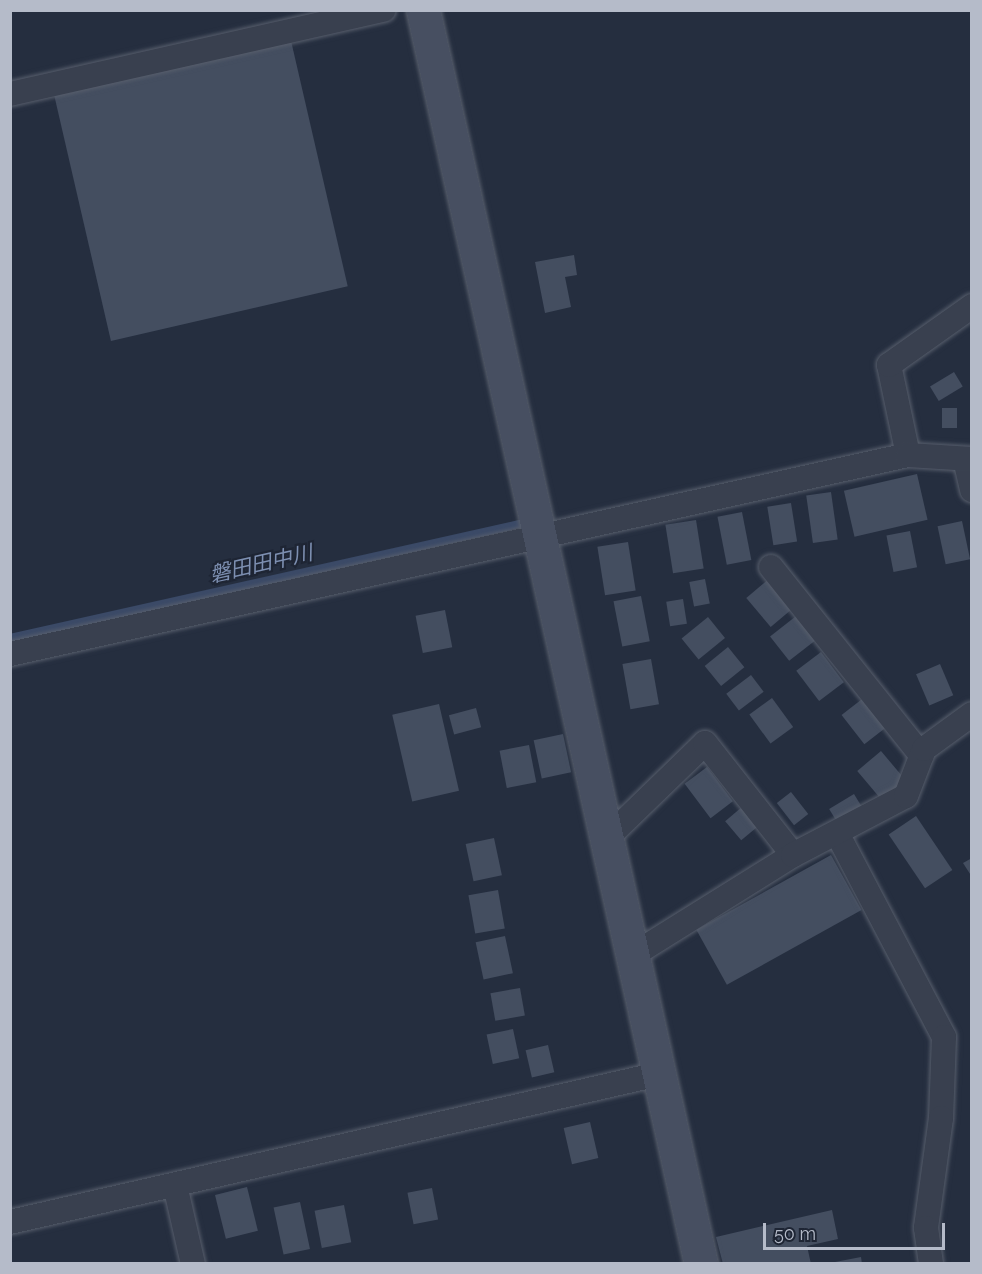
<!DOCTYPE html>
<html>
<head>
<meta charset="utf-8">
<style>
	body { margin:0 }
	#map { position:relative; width:982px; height:1274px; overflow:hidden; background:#252e3f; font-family:Raleway,"Noto Sans JP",sans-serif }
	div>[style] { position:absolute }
	.stream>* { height:8px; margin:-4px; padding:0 4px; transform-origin:4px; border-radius:4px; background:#3b4a67 }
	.building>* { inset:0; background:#444e60; transform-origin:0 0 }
	.roads { filter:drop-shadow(0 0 2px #575e6c) drop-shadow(0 0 2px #575e6c) }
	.street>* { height:24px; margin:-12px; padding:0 12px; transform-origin:12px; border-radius:12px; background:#39404f }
	.secondary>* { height:33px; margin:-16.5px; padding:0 16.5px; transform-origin:16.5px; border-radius:16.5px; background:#474f61 }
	span { translate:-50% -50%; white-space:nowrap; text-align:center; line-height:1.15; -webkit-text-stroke:4.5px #1e2534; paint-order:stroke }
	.water-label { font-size:21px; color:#7d8fb1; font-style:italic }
	.frame { position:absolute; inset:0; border:12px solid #b5bbc9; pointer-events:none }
	.scale { position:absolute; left:763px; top:1223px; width:182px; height:27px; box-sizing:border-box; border:3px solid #b5bbc9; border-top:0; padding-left:8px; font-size:18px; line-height:21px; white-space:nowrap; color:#b5bbc9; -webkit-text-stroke:4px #1e2534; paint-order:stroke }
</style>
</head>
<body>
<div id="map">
	<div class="stream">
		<div style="left:10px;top:638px;width:522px;rotate:-12.62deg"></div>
	</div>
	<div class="building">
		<div style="left:289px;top:32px;width:261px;height:243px;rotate:77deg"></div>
		<div style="clip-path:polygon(574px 255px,577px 275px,565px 277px,571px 307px,545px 313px,535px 262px)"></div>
		<div style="left:954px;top:372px;width:17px;height:28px;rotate:59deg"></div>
		<div style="left:942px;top:408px;width:15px;height:20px"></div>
		<div style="left:917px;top:474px;width:47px;height:75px;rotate:77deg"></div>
		<div style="left:831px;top:492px;width:48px;height:25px;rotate:82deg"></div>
		<div style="left:791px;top:503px;width:39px;height:24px;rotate:81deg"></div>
		<div style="left:742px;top:512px;width:49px;height:25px;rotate:79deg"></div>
		<div style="left:696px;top:520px;width:49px;height:31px;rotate:81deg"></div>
		<div style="left:962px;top:521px;width:39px;height:25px;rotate:78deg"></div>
		<div style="left:910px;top:531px;width:37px;height:24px;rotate:79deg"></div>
		<div style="left:628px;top:542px;width:49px;height:31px;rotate:81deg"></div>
		<div style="left:770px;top:578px;width:38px;height:31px;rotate:50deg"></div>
		<div style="left:705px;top:579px;width:25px;height:16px;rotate:79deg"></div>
		<div style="left:641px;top:596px;width:46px;height:28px;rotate:79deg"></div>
		<div style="left:683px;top:599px;width:25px;height:17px;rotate:81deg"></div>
		<div style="left:445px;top:610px;width:38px;height:30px;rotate:79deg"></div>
		<div style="left:800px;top:613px;width:31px;height:38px;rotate:52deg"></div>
		<div style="left:708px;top:617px;width:27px;height:34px;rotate:51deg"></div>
		<div style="left:728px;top:647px;width:26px;height:30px;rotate:51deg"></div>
		<div style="left:821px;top:652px;width:38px;height:31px;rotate:53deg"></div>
		<div style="left:651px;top:659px;width:46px;height:29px;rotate:80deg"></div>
		<div style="left:940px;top:664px;width:34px;height:26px;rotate:67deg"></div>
		<div style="left:751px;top:675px;width:21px;height:31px;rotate:53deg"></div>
		<div style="left:866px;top:696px;width:37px;height:31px;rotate:52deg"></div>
		<div style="left:772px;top:698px;width:36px;height:28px;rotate:54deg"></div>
		<div style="left:439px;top:704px;width:89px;height:48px;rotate:77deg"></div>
		<div style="left:476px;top:708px;width:20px;height:28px;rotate:75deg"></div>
		<div style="left:563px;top:734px;width:39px;height:30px;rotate:78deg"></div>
		<div style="left:529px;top:745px;width:38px;height:30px;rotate:79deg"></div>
		<div style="left:881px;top:751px;width:38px;height:31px;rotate:50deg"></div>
		<div style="left:707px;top:767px;width:43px;height:28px;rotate:53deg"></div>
		<div style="left:791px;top:792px;width:28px;height:18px;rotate:52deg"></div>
		<div style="left:854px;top:794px;width:17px;height:29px;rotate:59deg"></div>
		<div style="left:742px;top:807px;width:25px;height:22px;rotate:50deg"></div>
		<div style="left:916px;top:816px;width:65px;height:33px;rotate:56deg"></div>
		<div style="left:494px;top:838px;width:38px;height:29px;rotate:78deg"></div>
		<div style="left:831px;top:855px;width:63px;height:154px;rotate:61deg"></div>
		<div style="clip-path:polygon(972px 858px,972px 877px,963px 863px)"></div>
		<div style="left:498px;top:890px;width:39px;height:30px;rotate:80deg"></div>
		<div style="left:505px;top:936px;width:38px;height:30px;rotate:78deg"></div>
		<div style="left:520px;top:988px;width:28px;height:30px;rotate:80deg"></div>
		<div style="left:513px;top:1029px;width:30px;height:27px;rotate:78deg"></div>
		<div style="left:548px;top:1045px;width:28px;height:23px;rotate:77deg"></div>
		<div style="left:590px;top:1122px;width:37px;height:27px;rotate:77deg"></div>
		<div style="left:247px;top:1187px;width:45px;height:33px;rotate:76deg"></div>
		<div style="left:432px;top:1188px;width:32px;height:25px;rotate:79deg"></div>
		<div style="left:300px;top:1202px;width:48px;height:27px;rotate:78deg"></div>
		<div style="left:344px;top:1205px;width:38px;height:30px;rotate:79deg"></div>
		<div style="clip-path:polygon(832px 1210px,838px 1239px,807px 1246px,811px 1264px,723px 1264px,716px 1237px)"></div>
		<div style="clip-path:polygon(861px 1257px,862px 1264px,835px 1264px,835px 1262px)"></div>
	</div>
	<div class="roads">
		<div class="street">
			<div style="left:10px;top:94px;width:383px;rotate:-12.7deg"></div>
			<div style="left:908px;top:455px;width:92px;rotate:-101.9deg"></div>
			<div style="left:889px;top:365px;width:102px;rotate:-35.4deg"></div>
			<div style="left:965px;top:459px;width:32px;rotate:77deg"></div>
			<div style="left:771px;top:567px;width:241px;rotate:51.4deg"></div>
			<div style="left:10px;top:654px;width:920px;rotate:-12.5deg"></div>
			<div style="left:908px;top:455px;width:64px;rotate:3.6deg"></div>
			<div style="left:838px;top:835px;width:228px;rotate:62.3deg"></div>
			<div style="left:944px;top:1037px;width:81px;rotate:92.1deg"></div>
			<div style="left:941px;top:1118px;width:111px;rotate:97.8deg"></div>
			<div style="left:926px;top:1228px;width:36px;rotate:82deg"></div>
			<div style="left:607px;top:838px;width:136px;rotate:-44.1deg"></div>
			<div style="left:705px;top:743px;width:142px;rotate:51.8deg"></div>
			<div style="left:633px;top:955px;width:189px;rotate:-32deg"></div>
			<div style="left:793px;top:855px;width:127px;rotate:-27.6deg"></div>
			<div style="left:906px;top:796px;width:50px;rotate:-69deg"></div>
			<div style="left:924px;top:749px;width:59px;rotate:-36.1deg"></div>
			<div style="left:175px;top:1185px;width:81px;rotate:77.2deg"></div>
			<div style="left:10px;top:1222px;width:666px;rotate:-12.85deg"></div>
		</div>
		<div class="secondary">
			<div style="left:423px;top:10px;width:1284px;rotate:77.5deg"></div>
		</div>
	</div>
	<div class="water-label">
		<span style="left:261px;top:564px;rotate:-13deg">磐田田中川</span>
	</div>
	<div class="frame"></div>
	<div class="scale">50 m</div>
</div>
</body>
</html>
